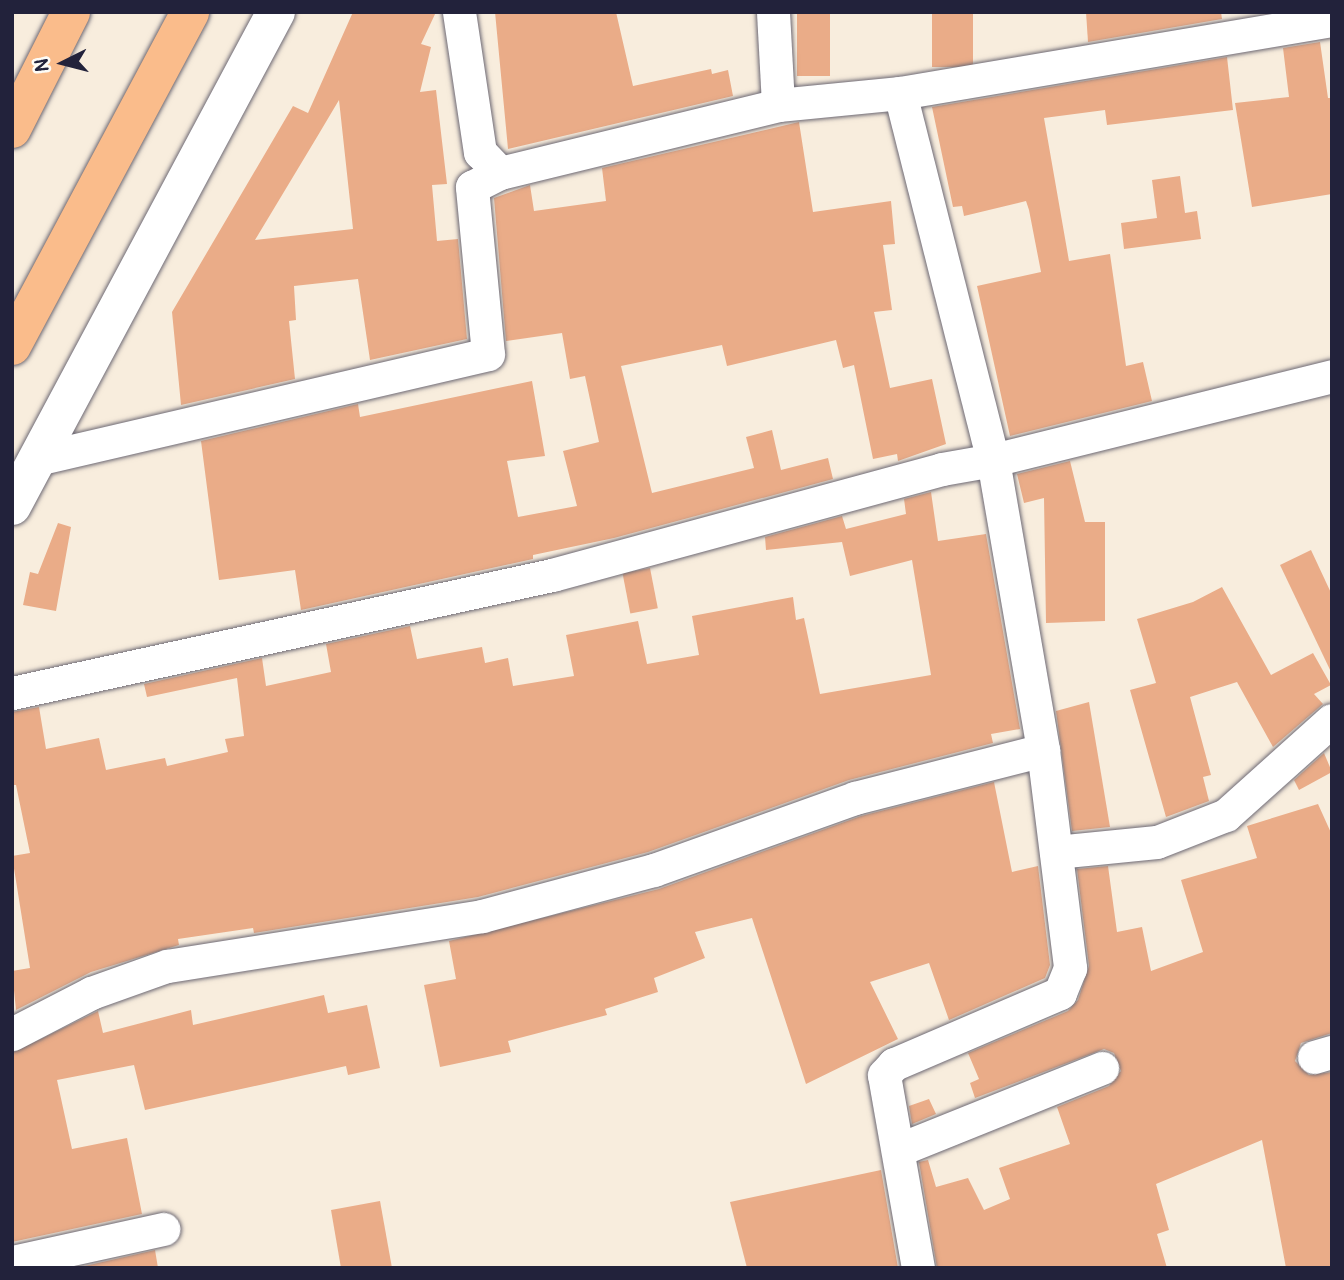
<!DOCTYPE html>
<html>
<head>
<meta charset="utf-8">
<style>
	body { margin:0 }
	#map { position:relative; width:1344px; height:1280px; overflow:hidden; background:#f8eddd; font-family:Pangolin,sans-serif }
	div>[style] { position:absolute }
	.building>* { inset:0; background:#eaac88; transform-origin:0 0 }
	.roads { filter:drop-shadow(0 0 2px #6d6974) drop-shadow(0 0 2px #6d6974) }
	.minor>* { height:33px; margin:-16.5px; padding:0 16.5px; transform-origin:16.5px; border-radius:16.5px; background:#fff }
	.tertiary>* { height:38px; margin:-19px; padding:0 19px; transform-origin:19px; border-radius:19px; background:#fff }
	.primary>* { height:38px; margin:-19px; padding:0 19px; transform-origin:19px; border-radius:19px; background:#fabc8b }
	span { translate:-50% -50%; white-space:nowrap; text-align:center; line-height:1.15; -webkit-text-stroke:5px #fdfcf7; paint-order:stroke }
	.frame { position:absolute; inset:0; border:14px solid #22223b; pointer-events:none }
	.north { position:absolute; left:28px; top:28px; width:70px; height:70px; -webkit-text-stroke:5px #fdfcf7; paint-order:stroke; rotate:264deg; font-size:19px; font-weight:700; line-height:28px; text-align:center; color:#22223b }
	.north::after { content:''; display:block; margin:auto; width:24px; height:32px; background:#22223b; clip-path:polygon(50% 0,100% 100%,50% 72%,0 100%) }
</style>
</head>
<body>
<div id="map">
	<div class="building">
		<div style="clip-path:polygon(evenodd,353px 12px,436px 12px,421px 44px,431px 47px,420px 92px,436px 90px,447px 184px,432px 185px,437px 241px,458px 239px,467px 339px,370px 360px,358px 279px,294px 286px,296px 320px,289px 321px,295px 379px,181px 405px,172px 312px,293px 106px,308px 113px,353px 12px,339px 100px,353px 229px,255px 240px,317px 137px,339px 100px)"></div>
		<div style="clip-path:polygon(495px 12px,616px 12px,633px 86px,711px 69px,712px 74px,728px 70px,733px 96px,508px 149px)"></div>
		<div style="left:797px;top:12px;width:33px;height:64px"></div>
		<div style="left:932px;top:12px;width:41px;height:55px"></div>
		<div style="clip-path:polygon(1086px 12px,1221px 12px,1222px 19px,1088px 42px)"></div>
		<div style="clip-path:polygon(1320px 42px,1328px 98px,1332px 98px,1332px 194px,1252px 207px,1235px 103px,1289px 97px,1283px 48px)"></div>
		<div style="clip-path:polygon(1227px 57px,1233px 110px,1107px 125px,1105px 110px,1044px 118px,1069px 261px,1110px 254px,1126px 366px,1143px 362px,1152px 401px,1010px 436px,977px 286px,1041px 272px,1029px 210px,1026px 201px,964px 216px,962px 206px,953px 207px,932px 107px)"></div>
		<div style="clip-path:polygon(799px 122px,813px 212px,891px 201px,895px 244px,883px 245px,892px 310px,874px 312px,890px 388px,932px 379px,946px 444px,898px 461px,897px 454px,873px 459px,854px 365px,843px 368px,836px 340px,727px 366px,722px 345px,621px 366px,652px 493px,754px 468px,746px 437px,772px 430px,781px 470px,828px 458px,833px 479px,614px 538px,533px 555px,533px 559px,301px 610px,295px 570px,219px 580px,201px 441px,358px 404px,360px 417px,532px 381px,545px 456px,507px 461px,518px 517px,577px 506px,563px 451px,599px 442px,585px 376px,570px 379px,562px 333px,506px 341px,494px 198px,530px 185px,534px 211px,606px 201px,602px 168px)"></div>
		<div style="clip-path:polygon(1180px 176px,1185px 213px,1197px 211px,1201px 239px,1124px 249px,1121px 223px,1157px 218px,1152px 180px)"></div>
		<div style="clip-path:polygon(1070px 461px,1085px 522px,1105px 522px,1105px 621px,1046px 623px,1044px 498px,1024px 503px,1017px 474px)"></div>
		<div style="clip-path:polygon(931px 492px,938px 541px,986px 534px,1020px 729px,991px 734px,993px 743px,849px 780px,648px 852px,478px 897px,254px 933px,253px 928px,178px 939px,179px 945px,91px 972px,16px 1010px,12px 971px,30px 968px,12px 856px,30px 853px,16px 785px,12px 785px,12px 712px,39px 707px,46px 749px,99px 738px,106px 770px,165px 758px,167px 766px,228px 752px,225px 739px,244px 736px,237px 678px,147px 697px,144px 684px,262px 658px,266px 686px,331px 672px,326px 644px,410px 626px,417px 659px,482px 647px,485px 663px,508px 658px,513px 686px,574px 676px,566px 635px,638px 621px,647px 664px,699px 655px,692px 616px,793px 597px,796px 620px,804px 618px,820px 694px,931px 675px,912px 560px,850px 576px,842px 542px,766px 550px,765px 537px,842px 516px,846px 529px,906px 514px,904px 499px)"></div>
		<div style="clip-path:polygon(58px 523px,71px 527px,56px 611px,23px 605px,30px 572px,38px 574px)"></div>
		<div style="clip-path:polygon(1311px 550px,1332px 595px,1332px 674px,1280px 565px)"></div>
		<div style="left:650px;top:568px;width:41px;height:28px;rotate:79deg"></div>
		<div style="clip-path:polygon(1222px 587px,1271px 675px,1313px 653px,1331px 685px,1314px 694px,1323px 704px,1273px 747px,1237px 682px,1190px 697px,1211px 775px,1203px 777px,1209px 801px,1166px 817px,1130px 690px,1156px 683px,1137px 619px,1193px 602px)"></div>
		<div style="clip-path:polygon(1089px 702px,1110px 827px,1072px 831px,1056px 711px)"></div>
		<div style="clip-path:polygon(1324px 753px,1332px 772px,1299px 790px,1294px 780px)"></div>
		<div style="clip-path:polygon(994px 782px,1012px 872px,1038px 866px,1050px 965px,1045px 978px,949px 1020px,929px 963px,870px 982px,898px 1039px,806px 1084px,752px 918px,695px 932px,705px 958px,654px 978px,658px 992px,605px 1009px,607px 1015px,508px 1041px,511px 1052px,440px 1067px,424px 985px,456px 979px,449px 941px,659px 889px,861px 816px)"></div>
		<div style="clip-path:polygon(1318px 804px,1332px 835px,1332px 1033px,1301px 1043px,1295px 1061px,1309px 1075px,1332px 1072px,1332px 1268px,1286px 1268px,1262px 1140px,1156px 1184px,1169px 1230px,1157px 1234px,1167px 1268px,937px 1268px,919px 1162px,928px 1160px,936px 1187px,968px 1178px,984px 1210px,1010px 1199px,999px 1168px,1070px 1144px,1057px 1107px,1109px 1086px,1121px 1071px,1114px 1053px,1104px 1049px,975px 1098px,970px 1083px,979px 1079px,968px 1053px,1068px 1011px,1078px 1000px,1089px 966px,1077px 869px,1108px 866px,1117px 932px,1142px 927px,1151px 971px,1203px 952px,1181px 880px,1257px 858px,1247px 826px)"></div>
		<div style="clip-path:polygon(324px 995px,328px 1013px,367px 1005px,380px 1068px,348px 1075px,346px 1066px,145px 1110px,134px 1065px,57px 1080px,72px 1149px,127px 1138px,142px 1214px,12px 1242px,12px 1053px,98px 1011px,103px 1033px,191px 1010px,193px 1025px)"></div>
		<div style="clip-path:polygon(929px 1099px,936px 1114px,912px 1124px,909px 1106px)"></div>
		<div style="clip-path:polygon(881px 1170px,898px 1268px,747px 1268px,730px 1202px)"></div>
		<div style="clip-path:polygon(380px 1201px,392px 1268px,341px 1268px,331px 1210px)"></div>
		<div style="clip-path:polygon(155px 1250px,158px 1268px,76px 1268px)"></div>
	</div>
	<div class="roads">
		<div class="minor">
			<div style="left:459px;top:12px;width:142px;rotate:81.5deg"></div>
			<div style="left:480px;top:152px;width:29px;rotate:46deg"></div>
			<div style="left:773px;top:12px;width:93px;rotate:86.9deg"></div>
			<div style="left:900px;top:93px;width:379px;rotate:75.8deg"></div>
			<div style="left:993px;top:460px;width:349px;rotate:-13.9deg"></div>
			<div style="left:37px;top:459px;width:463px;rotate:-13.1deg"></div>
			<div style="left:488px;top:354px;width:168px;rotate:-95.5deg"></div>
			<div style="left:472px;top:187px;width:31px;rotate:-27deg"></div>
			<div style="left:500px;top:173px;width:286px;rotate:-13.7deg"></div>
			<div style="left:778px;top:105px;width:123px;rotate:-5.6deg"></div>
			<div style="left:900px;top:93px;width:438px;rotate:-9.6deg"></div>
			<div style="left:12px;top:693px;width:553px;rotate:-12.33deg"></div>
			<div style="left:552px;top:575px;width:404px;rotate:-15.2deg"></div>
			<div style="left:942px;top:469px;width:52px;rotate:-10deg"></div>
			<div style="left:993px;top:460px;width:294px;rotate:80.2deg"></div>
			<div style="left:1043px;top:750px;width:220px;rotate:82.9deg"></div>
			<div style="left:1070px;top:968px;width:27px;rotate:112deg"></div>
			<div style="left:1060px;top:993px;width:181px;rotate:156.8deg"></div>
			<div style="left:894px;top:1064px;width:15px;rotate:132deg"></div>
			<div style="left:884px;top:1075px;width:196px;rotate:80deg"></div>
			<div style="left:1056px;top:852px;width:101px;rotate:-5.7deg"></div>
			<div style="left:1157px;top:842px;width:74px;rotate:-21.4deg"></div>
			<div style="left:1226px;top:815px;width:142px;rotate:-41.9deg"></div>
			<div style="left:12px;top:1034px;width:89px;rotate:-27.4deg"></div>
			<div style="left:91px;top:993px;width:81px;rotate:-19.6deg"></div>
			<div style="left:167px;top:966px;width:319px;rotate:-9deg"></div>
			<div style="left:482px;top:916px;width:178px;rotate:-15deg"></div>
			<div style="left:654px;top:870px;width:214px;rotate:-19.7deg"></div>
			<div style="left:855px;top:798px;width:194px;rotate:-14.3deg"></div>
			<div style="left:1314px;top:1057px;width:19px;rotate:-16deg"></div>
			<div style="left:898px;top:1150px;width:220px;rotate:-21.9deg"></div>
			<div style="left:12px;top:1262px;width:155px;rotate:-12.3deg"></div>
		</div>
		<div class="tertiary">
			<div style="left:12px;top:506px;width:560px;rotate:-61.88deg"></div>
		</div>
		<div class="primary">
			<div style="left:12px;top:129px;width:131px;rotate:-63.2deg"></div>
			<div style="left:12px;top:346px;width:378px;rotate:-61.9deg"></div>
		</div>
	</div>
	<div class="frame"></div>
	<div class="north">N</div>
</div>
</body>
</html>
